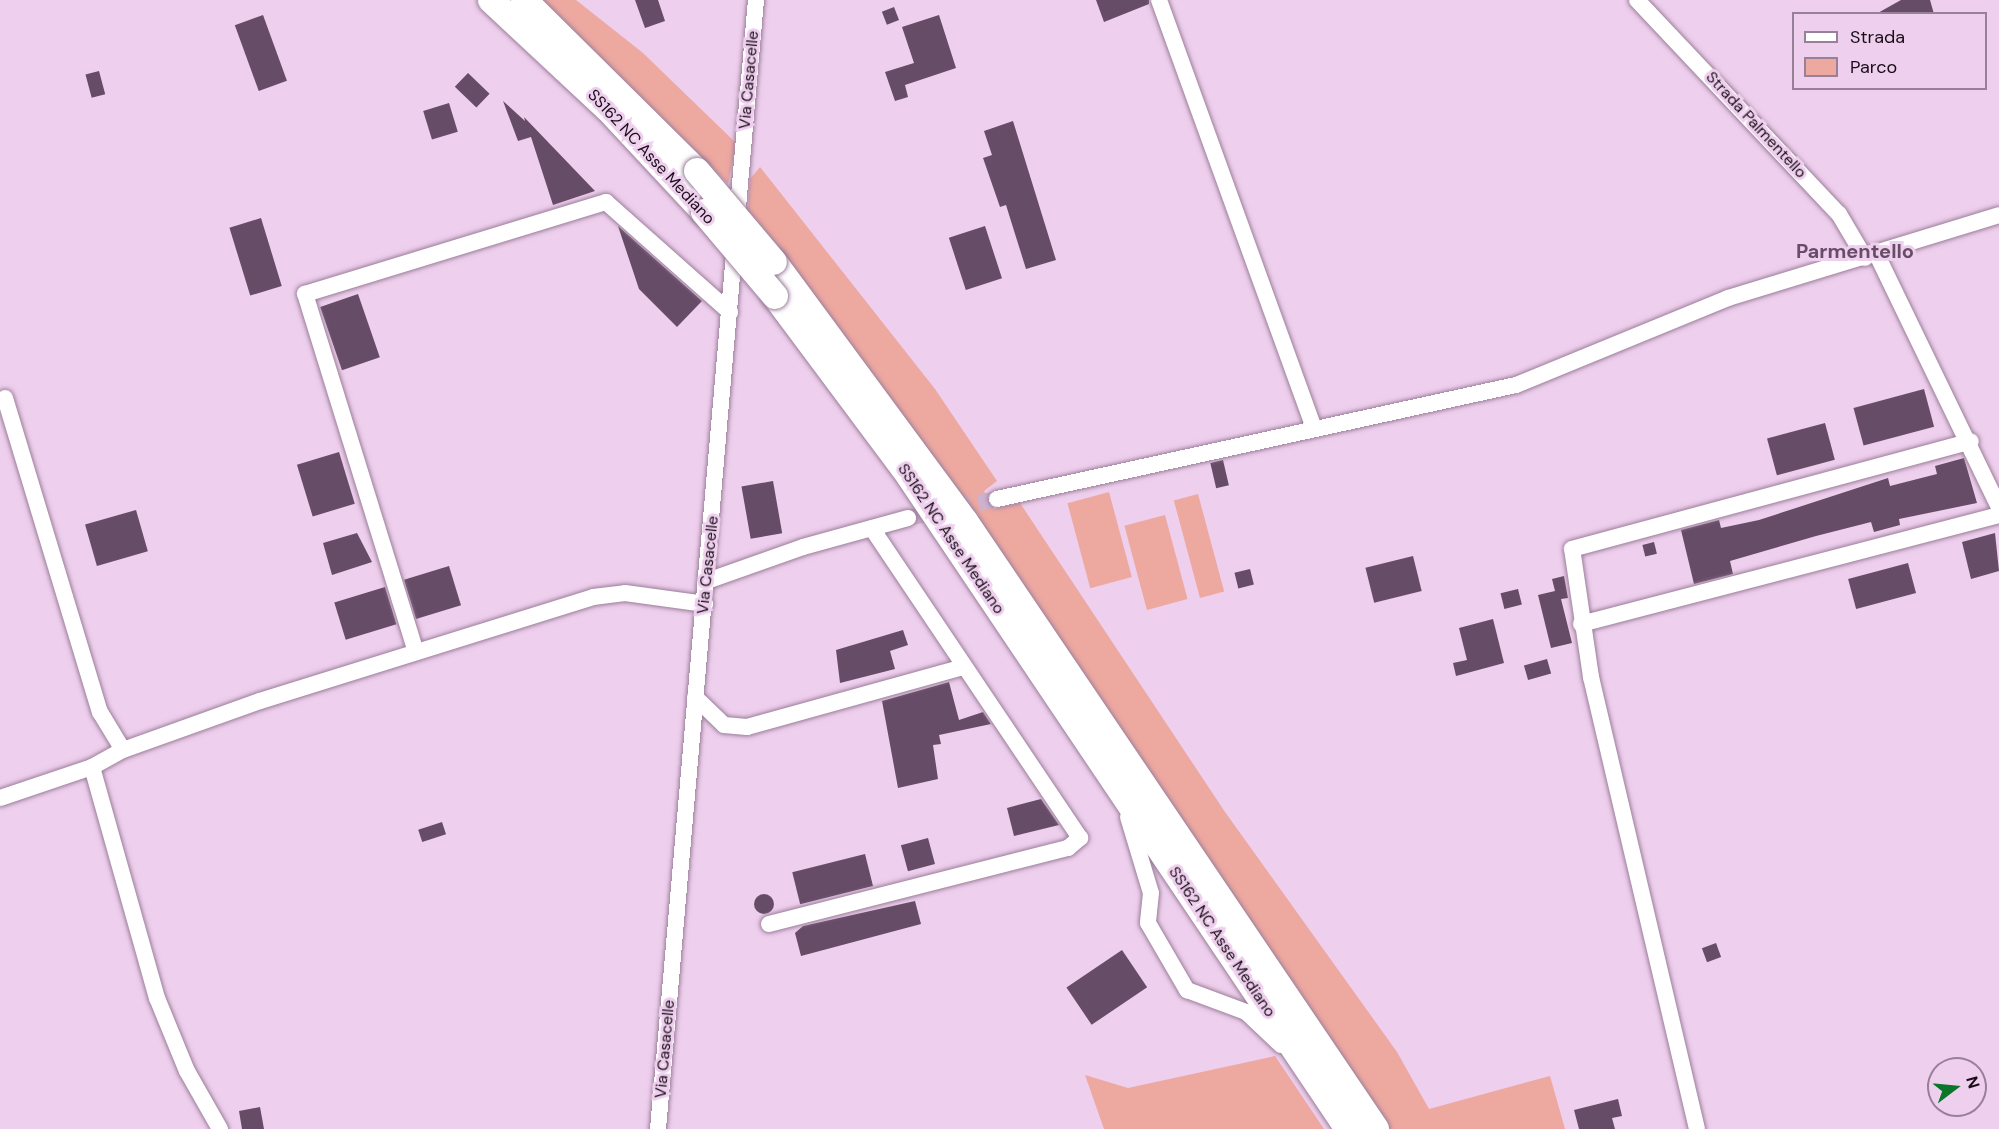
<!DOCTYPE html>
<html>
<head>
<meta charset="utf-8">
<style>
	body { margin:0 }
	#map { position:relative; width:1999px; height:1129px; overflow:hidden; background:#eecfed; font-family:"DM Sans",sans-serif }
	div>[style] { position:absolute }
	.green>* { inset:0; background:#eda8a0; transform-origin:0 0 }
	.building>* { inset:0; background:#664c66; transform-origin:0 0 }
	.round { border-radius:50% }
	.minor-tunnel>* { height:16px; margin-top:-8px; transform-origin:0; background:repeating-linear-gradient(90deg,#ceb2cd 0 16px,transparent 0 24px) }
	.roads { filter:drop-shadow(0 0 2px #9b7e9a) drop-shadow(0 0 2px #9b7e9a) }
	.minor>* { height:16px; margin:-8px; padding:0 8px; transform-origin:8px; border-radius:8px; background:#fff }
	.highway>* { height:26px; margin:-13px; padding:0 13px; transform-origin:13px; border-radius:13px; background:#fff }
	.bridges { filter:drop-shadow(0 0 2px #9b7e9a) drop-shadow(0 0 2px #9b7e9a) }
	.highway-bridge>* { height:26px; margin:-13px; padding:0 13px; transform-origin:13px; border-radius:13px; background:#fff }
	span { translate:-50% -50%; white-space:nowrap; text-align:center; line-height:1.15; -webkit-text-stroke:6px #eecfed; paint-order:stroke }
	.street-label { font-size:16px; color:#180d18 }
	.quarter-label { font-size:20px; color:#674d67; font-weight:700 }
	.legend { position:absolute; left:1792px; top:12px; width:195px; height:78px; box-sizing:border-box; background:#eecfed; border:2px solid #988198; margin:0; padding:8px 10px; list-style:none; font-size:18px; color:#180d18 }
	.legend li { display:flex; align-items:center; gap:12px; height:30px }
	.legend b { width:30px; border:2px solid #988198 }
	.north { position:absolute; left:1927px; top:1057px; width:60px; height:60px; box-sizing:border-box; background:#eecfed; border:2px solid #988198; border-radius:50%; rotate:74deg; font-size:16px; font-weight:700; line-height:24px; text-align:center; color:#180d18 }
	.north::after { content:''; display:block; margin:auto; width:21px; height:27px; background:#0a7629; clip-path:polygon(50% 0,100% 100%,50% 72%,0 100%) }
</style>
</head>
<body>
<div id="map">
	<div class="green">
		<div style="clip-path:polygon(541px 0,576px 0,643px 53px,736px 143px,728px 184px)"></div>
		<div style="clip-path:polygon(760px 167px,935px 389px,997px 481px,984px 491px,994px 509px,1020px 503px,1225px 812px,1397px 1052px,1429px 1109px,1550px 1076px,1565px 1129px,1386px 1129px,955px 488px,748px 212px,750px 179px)"></div>
		<div style="left:1109px;top:492px;width:88px;height:43px;rotate:75deg"></div>
		<div style="left:1198px;top:494px;width:101px;height:25px;rotate:75deg"></div>
		<div style="left:1165px;top:515px;width:87px;height:42px;rotate:75deg"></div>
		<div style="clip-path:polygon(1275px 1056px,1324px 1129px,1104px 1129px,1085px 1075px,1128px 1088px)"></div>
	</div>
	<div class="building">
		<div style="clip-path:polygon(635px 0,658px 0,665px 21px,645px 28px)"></div>
		<div style="clip-path:polygon(1096px 0,1149px 0,1149px 4px,1104px 22px)"></div>
		<div style="clip-path:polygon(1901px 0,1930px 0,1934px 14px,1876px 14px)"></div>
		<div style="left:894px;top:7px;width:14px;height:13px;rotate:69deg"></div>
		<div style="left:263px;top:15px;width:70px;height:30px;rotate:70deg"></div>
		<div style="clip-path:polygon(939px 15px,956px 68px,905px 85px,908px 97px,895px 101px,885px 72px,914px 63px,902px 27px)"></div>
		<div style="left:99px;top:71px;width:24px;height:14px;rotate:75deg"></div>
		<div style="left:468px;top:73px;width:30px;height:19px;rotate:44deg"></div>
		<div style="clip-path:polygon(503px 101px,525px 121px,524px 117px,595px 191px,553px 205px,531px 137px,518px 141px)"></div>
		<div style="left:449px;top:103px;width:30px;height:27px;rotate:73deg"></div>
		<div style="clip-path:polygon(1013px 121px,1056px 260px,1026px 269px,1006px 205px,1000px 207px,983px 158px,992px 155px,984px 131px)"></div>
		<div style="left:261px;top:218px;width:71px;height:33px;rotate:73deg"></div>
		<div style="clip-path:polygon(618px 226px,702px 301px,677px 327px,639px 289px)"></div>
		<div style="left:985px;top:226px;width:55px;height:38px;rotate:72deg"></div>
		<div style="left:358px;top:294px;width:67px;height:40px;rotate:71deg"></div>
		<div style="left:1924px;top:389px;width:39px;height:73px;rotate:75deg"></div>
		<div style="left:1825px;top:423px;width:38px;height:60px;rotate:75deg"></div>
		<div style="left:339px;top:452px;width:54px;height:44px;rotate:73deg"></div>
		<div style="clip-path:polygon(1964px 458px,1977px 503px,1899px 519px,1900px 525px,1874px 532px,1871px 522px,1816px 536px,1730px 561px,1733px 574px,1694px 584px,1681px 530px,1719px 520px,1721px 528px,1759px 520px,1888px 478px,1890px 486px,1937px 474px,1935px 466px)"></div>
		<div style="left:1223px;top:460px;width:26px;height:13px;rotate:77deg"></div>
		<div style="left:773px;top:481px;width:53px;height:32px;rotate:80deg"></div>
		<div style="left:136px;top:510px;width:43px;height:53px;rotate:74deg"></div>
		<div style="clip-path:polygon(357px 533px,372px 562px,332px 575px,323px 543px)"></div>
		<div style="clip-path:polygon(1995px 533px,1999px 571px,1971px 579px,1962px 542px)"></div>
		<div style="left:1654px;top:542px;width:12px;height:12px;rotate:76deg"></div>
		<div style="left:1413px;top:556px;width:36px;height:49px;rotate:76deg"></div>
		<div style="left:1908px;top:563px;width:31px;height:62px;rotate:75deg"></div>
		<div style="left:449px;top:566px;width:41px;height:47px;rotate:73deg"></div>
		<div style="left:1250px;top:569px;width:16px;height:16px;rotate:76deg"></div>
		<div style="clip-path:polygon(1564px 576px,1568px 598px,1561px 599px,1572px 643px,1551px 648px,1538px 595px,1555px 591px,1552px 579px)"></div>
		<div style="left:385px;top:587px;width:39px;height:53px;rotate:73deg"></div>
		<div style="left:1518px;top:589px;width:16px;height:18px;rotate:76deg"></div>
		<div style="clip-path:polygon(1493px 619px,1504px 663px,1456px 676px,1453px 663px,1467px 660px,1459px 628px)"></div>
		<div style="clip-path:polygon(903px 630px,908px 645px,890px 651px,895px 669px,840px 683px,836px 650px)"></div>
		<div style="left:1547px;top:659px;width:15px;height:24px;rotate:74deg"></div>
		<div style="clip-path:polygon(949px 682px,959px 720px,983px 712px,991px 724px,939px 735px,941px 744px,933px 745px,938px 779px,898px 788px,882px 701px)"></div>
		<div style="clip-path:polygon(1041px 799px,1059px 825px,1014px 836px,1007px 808px)"></div>
		<div style="left:442px;top:822px;width:13px;height:25px;rotate:72deg"></div>
		<div style="left:928px;top:838px;width:27px;height:28px;rotate:75deg"></div>
		<div style="left:865px;top:854px;width:33px;height:75px;rotate:76deg"></div>
		<div class="round" style="left:754px;top:894px;width:20px;height:20px"></div>
		<div style="clip-path:polygon(915px 901px,921px 924px,801px 956px,795px 933px,803px 926px)"></div>
		<div style="left:1716px;top:943px;width:15px;height:15px;rotate:70deg"></div>
		<div style="left:1122px;top:950px;width:45px;height:67px;rotate:56deg"></div>
		<div style="clip-path:polygon(1618px 1099px,1622px 1116px,1612px 1118px,1615px 1129px,1579px 1129px,1574px 1110px)"></div>
		<div style="clip-path:polygon(260px 1107px,264px 1129px,242px 1129px,239px 1111px)"></div>
	</div>
	<div class="minor-tunnel">
		<div style="left:908px;top:518px;width:91px;rotate:-12.1deg"></div>
	</div>
	<div class="roads">
		<div class="minor">
			<div style="left:1159px;top:0;width:455px;rotate:70.1deg"></div>
			<div style="left:1637px;top:0;width:294px;rotate:46.7deg"></div>
			<div style="left:1839px;top:214px;width:51px;rotate:59.4deg"></div>
			<div style="left:1877px;top:255px;width:280px;rotate:64.2deg"></div>
			<div style="left:5px;top:398px;width:328px;rotate:73.2deg"></div>
			<div style="left:100px;top:712px;width:44px;rotate:58.8deg"></div>
			<div style="left:997px;top:499px;width:531px;rotate:-12.39deg"></div>
			<div style="left:1516px;top:385px;width:229px;rotate:-22.3deg"></div>
			<div style="left:1728px;top:298px;width:283px;rotate:-17deg"></div>
			<div style="left:707px;top:581px;width:102px;rotate:-19.5deg"></div>
			<div style="left:803px;top:547px;width:109px;rotate:-15.4deg"></div>
			<div style="left:1581px;top:624px;width:432px;rotate:-14.6deg"></div>
			<div style="left:415px;top:649px;width:372px;rotate:-107.2deg"></div>
			<div style="left:305px;top:294px;width:315px;rotate:-17deg"></div>
			<div style="left:606px;top:202px;width:166px;rotate:41.6deg"></div>
			<div style="left:695px;top:697px;width:40px;rotate:44deg"></div>
			<div style="left:724px;top:725px;width:23px;rotate:5deg"></div>
			<div style="left:747px;top:727px;width:225px;rotate:-15.5deg"></div>
			<div style="left:92px;top:767px;width:35px;rotate:-29deg"></div>
			<div style="left:123px;top:750px;width:145px;rotate:-19.7deg"></div>
			<div style="left:260px;top:701px;width:349px;rotate:-17.3deg"></div>
			<div style="left:593px;top:597px;width:32px;rotate:-7deg"></div>
			<div style="left:625px;top:593px;width:81px;rotate:7.8deg"></div>
			<div style="left:0;top:798px;width:97px;rotate:-18.6deg"></div>
			<div style="left:92px;top:767px;width:240px;rotate:74.3deg"></div>
			<div style="left:157px;top:998px;width:79px;rotate:67.7deg"></div>
			<div style="left:187px;top:1071px;width:67px;rotate:60.4deg"></div>
			<div style="left:1128px;top:817px;width:79px;rotate:73.2deg"></div>
			<div style="left:1151px;top:893px;width:30px;rotate:96deg"></div>
			<div style="left:1148px;top:923px;width:78px;rotate:59.8deg"></div>
			<div style="left:1187px;top:990px;width:63px;rotate:20.4deg"></div>
			<div style="left:1246px;top:1012px;width:48px;rotate:43.3deg"></div>
			<div style="left:769px;top:924px;width:309px;rotate:-14.3deg"></div>
			<div style="left:1068px;top:848px;width:16px;rotate:-40deg"></div>
			<div style="left:1080px;top:838px;width:373px;rotate:-123.9deg"></div>
			<div style="left:658px;top:1129px;width:1133px;rotate:-85.04deg"></div>
			<div style="left:1697px;top:1129px;width:464px;rotate:-103.2deg"></div>
			<div style="left:1591px;top:677px;width:129px;rotate:-98.4deg"></div>
			<div style="left:1572px;top:549px;width:413px;rotate:-15.1deg"></div>
		</div>
		<div class="highway">
			<div style="left:491px;top:0;width:158px;rotate:43deg"></div>
			<div style="left:607px;top:108px;width:142px;rotate:47deg"></div>
			<div style="left:524px;top:0;width:243px;rotate:44.7deg"></div>
			<div style="left:774px;top:262px;width:322px;rotate:53.6deg"></div>
			<div style="left:965px;top:521px;width:734px;rotate:55.94deg"></div>
			<div style="left:775px;top:296px;width:224px;rotate:53.3deg"></div>
			<div style="left:909px;top:476px;width:787px;rotate:56.09deg"></div>
		</div>
	</div>
	<div class="bridges">
		<div class="highway-bridge">
			<div style="left:697px;top:171px;width:119px;rotate:49.8deg"></div>
			<div style="left:704px;top:212px;width:110px;rotate:49.8deg"></div>
		</div>
	</div>
	<div class="street-label">
		<span style="left:749px;top:80px;rotate:-85deg">Via Casacelle</span>
		<span style="left:1756px;top:125px;rotate:47deg">Strada Palmentello</span>
		<span style="left:651px;top:157px;rotate:47deg">SS162 NC Asse Mediano</span>
		<span style="left:951px;top:539px;rotate:56deg">SS162 NC Asse Mediano</span>
		<span style="left:708px;top:565px;rotate:-84deg">Via Casacelle</span>
		<span style="left:1222px;top:942px;rotate:56deg">SS162 NC Asse Mediano</span>
		<span style="left:665px;top:1049px;rotate:-85deg">Via Casacelle</span>
	</div>
	<div class="quarter-label">
		<span style="left:1855px;top:251px">Parmentello</span>
	</div>
	<ul class="legend">
	<li><b style="height:8px;background:#fff"></b>Strada</li>
	<li><b style="height:16px;background:#eda8a0"></b>Parco</li>
	</ul>
	<div class="north">N</div>
</div>
</body>
</html>
